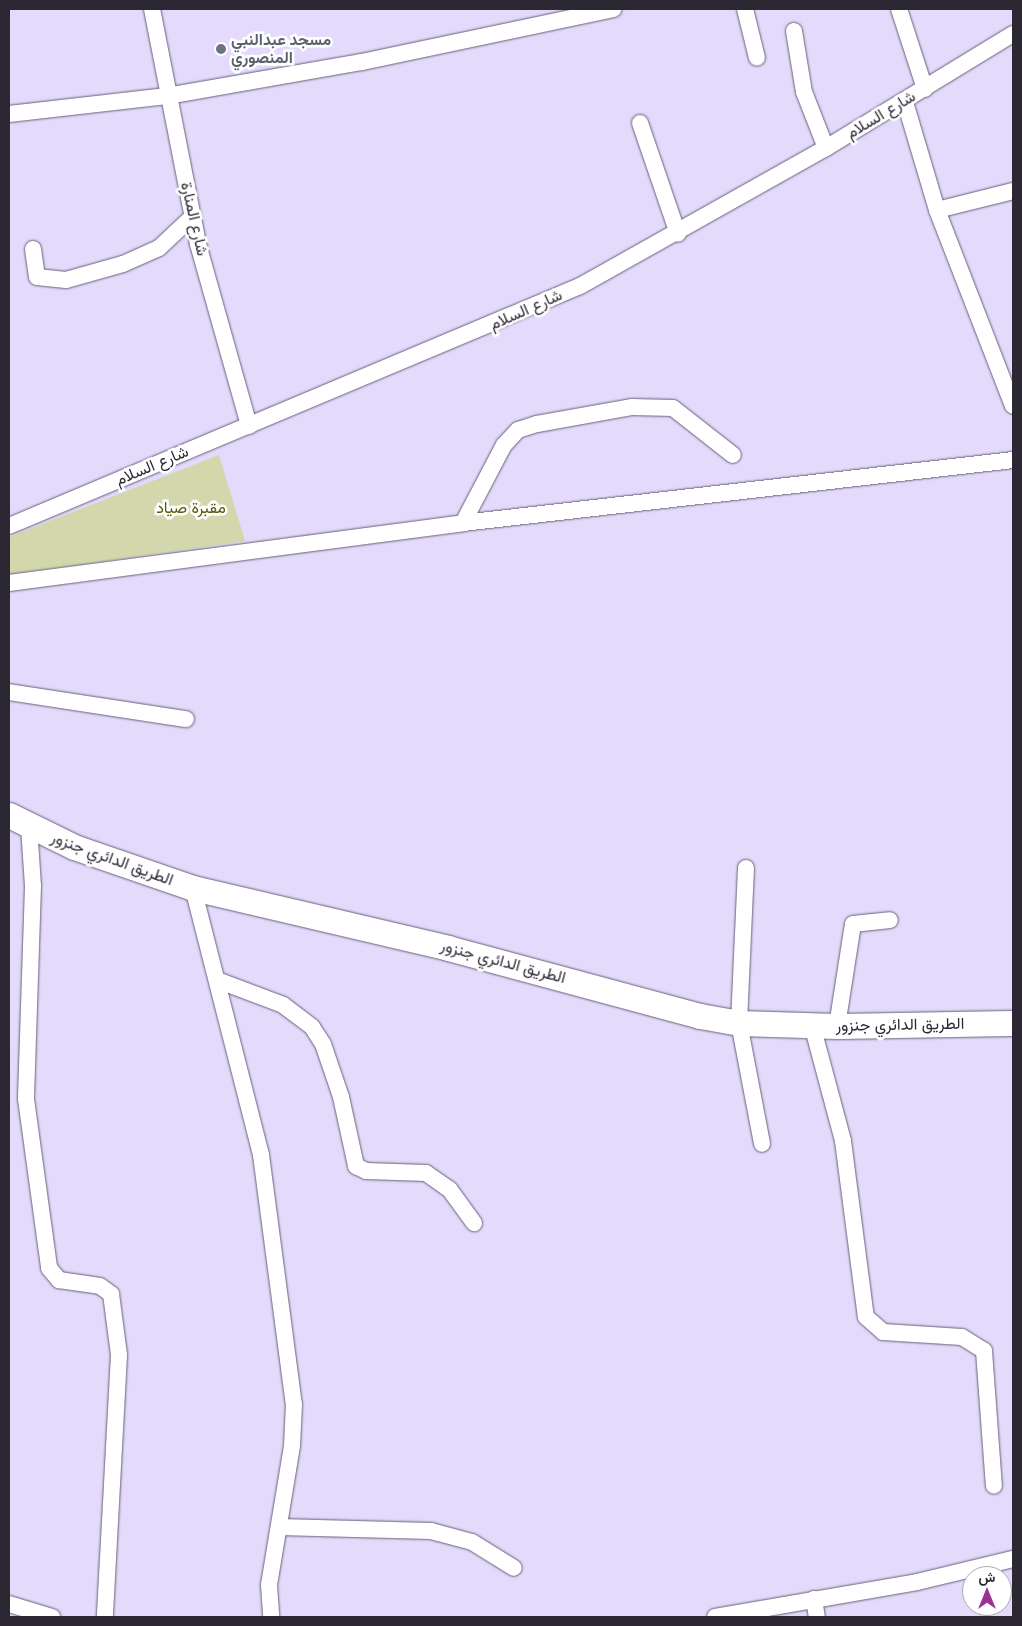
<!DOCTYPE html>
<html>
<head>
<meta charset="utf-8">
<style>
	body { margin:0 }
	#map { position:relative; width:1022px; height:1626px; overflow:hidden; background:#e4dafb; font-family:"DM Sans",Vazirmatn,sans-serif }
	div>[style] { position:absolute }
	.green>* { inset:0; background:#d3d8ac }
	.roads { filter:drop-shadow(0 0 1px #685f7b) drop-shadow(0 0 1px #685f7b) }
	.minor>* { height:16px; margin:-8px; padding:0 8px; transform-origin:8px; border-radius:8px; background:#fff }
	.primary>* { height:25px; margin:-12.5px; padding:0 12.5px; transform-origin:12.5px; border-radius:12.5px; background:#fff }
	.dots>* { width:14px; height:14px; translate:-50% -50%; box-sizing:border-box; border:2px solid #fff; border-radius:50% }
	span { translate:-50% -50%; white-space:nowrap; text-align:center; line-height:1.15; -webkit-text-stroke:5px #fff; paint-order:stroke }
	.worship-label { font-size:16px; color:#5b616d; font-weight:700 }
	.left { translate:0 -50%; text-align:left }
	.street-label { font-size:16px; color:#2b2834 }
	.park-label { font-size:16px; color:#565a05 }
	.frame { position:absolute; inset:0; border:10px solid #2b2834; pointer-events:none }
	.north { position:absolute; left:962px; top:1566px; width:50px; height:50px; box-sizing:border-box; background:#fff; border:1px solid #aaa9ae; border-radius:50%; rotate:0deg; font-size:14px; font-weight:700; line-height:20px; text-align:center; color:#2b2834 }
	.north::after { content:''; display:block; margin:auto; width:18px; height:22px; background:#9b3194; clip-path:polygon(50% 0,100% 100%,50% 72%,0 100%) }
</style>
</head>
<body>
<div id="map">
	<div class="green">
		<div style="clip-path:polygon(219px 455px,245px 541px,9px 575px,9px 537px)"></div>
	</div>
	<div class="roads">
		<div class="minor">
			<div style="left:152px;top:9px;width:239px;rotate:78.9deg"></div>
			<div style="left:198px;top:244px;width:189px;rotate:74.3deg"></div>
			<div style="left:745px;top:9px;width:50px;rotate:76.2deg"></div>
			<div style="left:899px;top:9px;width:84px;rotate:72deg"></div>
			<div style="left:794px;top:31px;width:62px;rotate:80.7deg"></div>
			<div style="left:804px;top:92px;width:60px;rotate:68.6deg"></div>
			<div style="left:905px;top:102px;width:113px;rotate:73.5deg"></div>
			<div style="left:937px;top:210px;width:210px;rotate:68.8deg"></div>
			<div style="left:9px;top:114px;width:159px;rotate:-6.5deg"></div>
			<div style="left:167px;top:96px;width:198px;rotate:-9.9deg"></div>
			<div style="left:362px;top:62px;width:257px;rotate:-11.9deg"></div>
			<div style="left:640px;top:123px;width:117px;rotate:71.1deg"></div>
			<div style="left:937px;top:210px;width:78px;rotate:-14deg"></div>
			<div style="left:33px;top:249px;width:28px;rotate:82deg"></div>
			<div style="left:37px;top:277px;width:29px;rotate:6deg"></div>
			<div style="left:66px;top:280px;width:59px;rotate:-15.7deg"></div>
			<div style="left:123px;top:264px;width:39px;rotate:-24deg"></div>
			<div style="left:159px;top:248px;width:47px;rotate:-43.3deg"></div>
			<div style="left:463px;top:523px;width:88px;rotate:-62.3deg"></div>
			<div style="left:504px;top:445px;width:21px;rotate:-47deg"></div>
			<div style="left:518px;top:430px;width:20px;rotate:-18deg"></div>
			<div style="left:537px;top:424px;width:97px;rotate:-10.1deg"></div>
			<div style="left:632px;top:407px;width:41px;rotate:1.4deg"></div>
			<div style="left:673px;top:408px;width:76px;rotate:38.1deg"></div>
			<div style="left:9px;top:526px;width:619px;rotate:-22.8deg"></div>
			<div style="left:580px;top:286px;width:282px;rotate:-29.3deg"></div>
			<div style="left:826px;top:148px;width:219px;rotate:-31.4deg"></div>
			<div style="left:9px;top:583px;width:458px;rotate:-7.5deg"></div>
			<div style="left:463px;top:523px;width:554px;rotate:-6.53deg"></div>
			<div style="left:9px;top:692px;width:179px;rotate:8.7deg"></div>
			<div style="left:29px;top:826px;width:60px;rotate:86.2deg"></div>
			<div style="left:33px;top:886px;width:213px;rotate:91.9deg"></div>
			<div style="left:26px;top:1099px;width:171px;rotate:82.2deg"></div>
			<div style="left:49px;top:1268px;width:16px;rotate:50deg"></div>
			<div style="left:59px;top:1280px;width:41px;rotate:8.3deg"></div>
			<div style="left:100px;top:1286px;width:14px;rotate:36deg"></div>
			<div style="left:111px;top:1294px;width:62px;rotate:82.5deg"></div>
			<div style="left:119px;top:1355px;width:262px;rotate:93.1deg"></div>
			<div style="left:746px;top:868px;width:155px;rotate:92.6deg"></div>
			<div style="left:739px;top:1023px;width:123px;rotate:79.2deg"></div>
			<div style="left:193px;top:888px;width:276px;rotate:75.7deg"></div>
			<div style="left:261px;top:1155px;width:251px;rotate:82.5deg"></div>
			<div style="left:294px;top:1404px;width:42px;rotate:92.7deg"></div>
			<div style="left:292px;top:1446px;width:141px;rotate:99.4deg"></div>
			<div style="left:269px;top:1585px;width:32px;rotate:86deg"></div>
			<div style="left:217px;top:980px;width:71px;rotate:20.7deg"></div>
			<div style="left:283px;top:1005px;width:36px;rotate:37deg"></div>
			<div style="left:312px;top:1027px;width:20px;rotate:57deg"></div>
			<div style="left:323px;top:1044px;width:56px;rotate:71.2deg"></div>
			<div style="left:341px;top:1097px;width:71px;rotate:77.7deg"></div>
			<div style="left:356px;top:1166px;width:11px;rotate:27deg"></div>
			<div style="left:366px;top:1171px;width:60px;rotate:1.9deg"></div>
			<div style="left:426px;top:1173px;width:29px;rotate:35deg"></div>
			<div style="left:450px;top:1190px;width:41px;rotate:54deg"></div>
			<div style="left:812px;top:1025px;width:120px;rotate:75deg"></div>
			<div style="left:843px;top:1141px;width:177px;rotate:82.6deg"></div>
			<div style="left:866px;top:1317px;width:23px;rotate:41deg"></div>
			<div style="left:883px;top:1332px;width:79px;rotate:3.6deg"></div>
			<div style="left:962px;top:1337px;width:26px;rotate:32deg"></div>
			<div style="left:984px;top:1351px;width:135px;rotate:85.8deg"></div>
			<div style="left:837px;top:1026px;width:103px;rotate:-81.1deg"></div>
			<div style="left:853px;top:924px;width:37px;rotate:-6deg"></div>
			<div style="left:279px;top:1527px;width:152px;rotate:1.5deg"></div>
			<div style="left:431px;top:1531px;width:42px;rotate:15deg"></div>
			<div style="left:472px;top:1542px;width:49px;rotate:31.8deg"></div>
			<div style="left:814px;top:1599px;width:18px;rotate:81deg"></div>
			<div style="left:9px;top:1604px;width:45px;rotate:16.8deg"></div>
			<div style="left:715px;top:1617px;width:205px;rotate:-9.8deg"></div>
			<div style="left:917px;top:1582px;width:99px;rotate:-13.5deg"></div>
		</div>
		<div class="primary">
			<div style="left:9px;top:815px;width:72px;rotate:26.2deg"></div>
			<div style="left:74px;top:847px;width:126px;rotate:19deg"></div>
			<div style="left:193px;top:888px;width:262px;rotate:13.2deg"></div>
			<div style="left:448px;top:948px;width:261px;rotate:15.1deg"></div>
			<div style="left:700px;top:1016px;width:40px;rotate:10deg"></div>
			<div style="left:739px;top:1023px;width:98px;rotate:1.8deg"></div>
			<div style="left:837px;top:1026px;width:176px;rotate:-1deg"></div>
		</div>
	</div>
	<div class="dots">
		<div style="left:221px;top:49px;background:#6b7280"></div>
	</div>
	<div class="worship-label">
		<span class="left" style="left:231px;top:49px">مسجد عبدالنبي<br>المنصوري</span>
	</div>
	<div class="street-label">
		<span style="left:881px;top:115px;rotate:-31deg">شارع السلام</span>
		<span style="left:194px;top:219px;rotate:77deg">شارع المنارة</span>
		<span style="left:526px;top:310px;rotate:-24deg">شارع السلام</span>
		<span style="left:152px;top:466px;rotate:-23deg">شارع السلام</span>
		<span style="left:112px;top:859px;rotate:20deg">الطريق الدائري جنزور</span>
		<span style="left:503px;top:962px;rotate:15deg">الطريق الدائري جنزور</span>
		<span style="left:900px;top:1025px;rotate:-1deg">الطريق الدائري جنزور</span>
	</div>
	<div class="park-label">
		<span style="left:191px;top:508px">مقبرة صياد</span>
	</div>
	<div class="frame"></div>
	<div class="north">ش</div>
</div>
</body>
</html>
